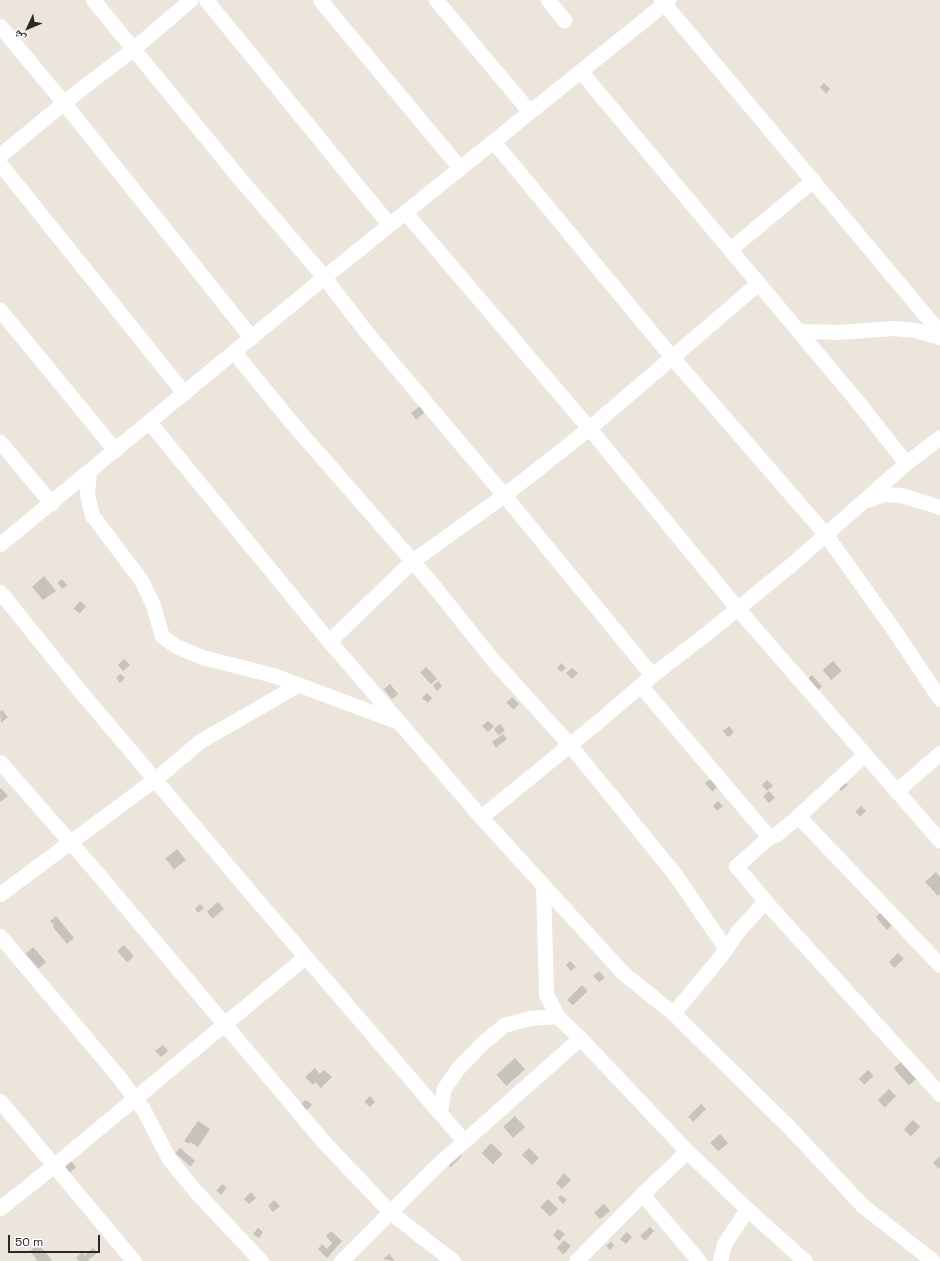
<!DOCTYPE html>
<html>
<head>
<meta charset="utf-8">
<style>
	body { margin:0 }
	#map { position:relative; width:940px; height:1261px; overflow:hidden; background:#ece5db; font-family:"Space Grotesk","Noto Naskh Arabic",sans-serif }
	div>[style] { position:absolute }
	.building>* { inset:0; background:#c7c2bb; transform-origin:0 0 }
	.minor>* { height:15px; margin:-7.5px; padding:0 7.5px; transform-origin:7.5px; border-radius:7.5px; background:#fff }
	span { translate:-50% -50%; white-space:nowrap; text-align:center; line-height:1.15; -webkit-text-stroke:3px #fff; paint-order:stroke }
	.north { position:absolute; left:8px; top:8px; width:40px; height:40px; -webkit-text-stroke:3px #fff; paint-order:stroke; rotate:226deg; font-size:11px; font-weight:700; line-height:16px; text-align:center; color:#292929 }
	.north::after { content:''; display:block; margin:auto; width:14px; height:18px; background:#292929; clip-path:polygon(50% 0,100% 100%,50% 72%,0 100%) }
	.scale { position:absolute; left:8px; top:1235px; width:92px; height:18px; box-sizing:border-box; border:2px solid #292929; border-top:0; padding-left:5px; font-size:12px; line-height:14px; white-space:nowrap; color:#292929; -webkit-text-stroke:3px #fff; paint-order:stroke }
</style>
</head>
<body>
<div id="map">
	<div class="building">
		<div style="clip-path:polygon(824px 83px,830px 89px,826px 94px,820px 87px)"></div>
		<div style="left:421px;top:405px;width:8px;height:13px;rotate:50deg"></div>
		<div style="clip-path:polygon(44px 576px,56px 591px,43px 600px,32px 587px)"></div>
		<div style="left:62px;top:579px;width:8px;height:6px;rotate:50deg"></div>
		<div style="left:80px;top:601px;width:8px;height:10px;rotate:40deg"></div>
		<div style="clip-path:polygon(124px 659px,130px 665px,123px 671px,118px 665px)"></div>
		<div style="left:833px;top:661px;width:13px;height:14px;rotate:48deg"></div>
		<div style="clip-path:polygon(561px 663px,566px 668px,561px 672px,557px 668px)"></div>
		<div style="left:426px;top:667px;width:16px;height:8px;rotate:47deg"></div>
		<div style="clip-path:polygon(572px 668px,578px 673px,572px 679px,566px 673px)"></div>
		<div style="clip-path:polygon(120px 674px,125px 678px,120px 683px,116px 678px)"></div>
		<div style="left:812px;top:675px;width:15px;height:6px;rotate:48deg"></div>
		<div style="clip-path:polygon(438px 681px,442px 686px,437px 691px,433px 686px)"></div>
		<div style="left:390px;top:684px;width:13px;height:8px;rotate:51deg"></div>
		<div style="clip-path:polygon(427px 693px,432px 698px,428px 703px,422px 698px)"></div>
		<div style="left:512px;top:697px;width:10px;height:8px;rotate:45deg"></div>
		<div style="clip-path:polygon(2px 710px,8px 717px,1px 723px,0 712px)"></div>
		<div style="clip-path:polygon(488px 721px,494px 726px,488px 732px,482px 726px)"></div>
		<div style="left:500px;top:724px;width:8px;height:8px;rotate:50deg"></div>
		<div style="left:729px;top:726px;width:8px;height:8px;rotate:50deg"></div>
		<div style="clip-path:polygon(503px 734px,507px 739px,496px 748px,492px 742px)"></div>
		<div style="left:711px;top:778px;width:11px;height:8px;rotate:49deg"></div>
		<div style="left:842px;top:779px;width:8px;height:9px;rotate:45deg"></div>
		<div style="clip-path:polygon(767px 780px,773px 786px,767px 791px,762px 785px)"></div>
		<div style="clip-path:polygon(1px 788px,8px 796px,0 802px,0 789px)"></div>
		<div style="left:769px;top:791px;width:9px;height:8px;rotate:49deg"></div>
		<div style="clip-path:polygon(718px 801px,723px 806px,717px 811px,713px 806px)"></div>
		<div style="left:861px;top:806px;width:7px;height:8px;rotate:45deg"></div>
		<div style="left:177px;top:849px;width:14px;height:15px;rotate:51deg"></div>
		<div style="clip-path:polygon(936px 872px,940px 877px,940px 894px,938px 896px,925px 882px)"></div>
		<div style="left:218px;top:902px;width:9px;height:15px;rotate:49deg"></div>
		<div style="clip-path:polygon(200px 904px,204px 908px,198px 913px,195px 909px)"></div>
		<div style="clip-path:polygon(881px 912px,893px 924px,887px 930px,876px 917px)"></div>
		<div style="clip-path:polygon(56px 916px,74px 938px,67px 944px,53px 927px,54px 925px,50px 921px)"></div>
		<div style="left:124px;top:945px;width:15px;height:9px;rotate:48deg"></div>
		<div style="left:33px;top:947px;width:20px;height:10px;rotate:49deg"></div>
		<div style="left:898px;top:953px;width:8px;height:13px;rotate:45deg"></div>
		<div style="clip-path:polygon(570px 961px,576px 967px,571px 971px,566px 965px)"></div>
		<div style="clip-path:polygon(599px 971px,605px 978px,599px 982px,593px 976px)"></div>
		<div style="left:582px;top:985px;width:8px;height:21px;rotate:45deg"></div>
		<div style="clip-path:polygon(163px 1045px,168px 1051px,161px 1057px,155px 1051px)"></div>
		<div style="left:515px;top:1058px;width:15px;height:25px;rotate:48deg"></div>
		<div style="left:902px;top:1061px;width:23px;height:11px;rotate:49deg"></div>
		<div style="clip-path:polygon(315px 1068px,320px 1074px,324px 1070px,332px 1077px,321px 1088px,315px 1082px,313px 1085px,305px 1077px)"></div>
		<div style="left:868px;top:1070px;width:8px;height:13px;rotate:45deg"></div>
		<div style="left:889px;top:1089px;width:10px;height:16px;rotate:45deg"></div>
		<div style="clip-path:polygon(370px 1096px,375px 1102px,370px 1107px,364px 1102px)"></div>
		<div style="clip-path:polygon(306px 1100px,312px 1105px,306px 1111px,300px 1105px)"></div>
		<div style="left:701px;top:1104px;width:7px;height:18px;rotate:45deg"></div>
		<div style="left:515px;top:1116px;width:15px;height:16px;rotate:48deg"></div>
		<div style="left:913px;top:1120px;width:10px;height:13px;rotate:45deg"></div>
		<div style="clip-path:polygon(198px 1121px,210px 1129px,198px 1147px,190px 1142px,189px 1144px,184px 1141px)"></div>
		<div style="left:720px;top:1134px;width:12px;height:13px;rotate:48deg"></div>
		<div style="left:491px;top:1143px;width:16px;height:14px;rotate:43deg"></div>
		<div style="left:180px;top:1148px;width:20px;height:7px;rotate:41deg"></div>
		<div style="left:529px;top:1148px;width:14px;height:10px;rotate:45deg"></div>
		<div style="left:457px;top:1151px;width:7px;height:16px;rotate:45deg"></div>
		<div style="clip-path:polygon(940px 1156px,940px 1167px,939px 1169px,933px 1163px)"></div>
		<div style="left:69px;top:1159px;width:11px;height:8px;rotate:49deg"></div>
		<div style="clip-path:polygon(564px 1173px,571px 1180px,562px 1189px,556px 1183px)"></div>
		<div style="left:222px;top:1184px;width:6px;height:9px;rotate:39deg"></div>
		<div style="clip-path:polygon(251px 1192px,256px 1198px,249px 1204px,244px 1199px)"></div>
		<div style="clip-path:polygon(561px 1195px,567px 1200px,563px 1204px,558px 1198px)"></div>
		<div style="left:548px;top:1199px;width:14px;height:11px;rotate:45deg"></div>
		<div style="clip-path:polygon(274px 1200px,280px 1206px,273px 1212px,268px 1206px)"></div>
		<div style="left:604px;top:1204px;width:9px;height:13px;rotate:49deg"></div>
		<div style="clip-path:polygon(650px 1227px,654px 1231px,645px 1241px,640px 1236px)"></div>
		<div style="clip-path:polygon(258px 1228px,263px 1232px,259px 1238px,253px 1234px)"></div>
		<div style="clip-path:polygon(558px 1229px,565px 1234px,559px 1241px,553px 1235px)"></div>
		<div style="clip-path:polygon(331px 1231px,342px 1241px,327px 1258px,318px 1249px,322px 1244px,327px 1249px,332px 1243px,326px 1236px)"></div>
		<div style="clip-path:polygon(627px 1232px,632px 1237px,626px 1244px,620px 1239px)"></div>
		<div style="left:564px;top:1240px;width:9px;height:11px;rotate:41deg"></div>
		<div style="clip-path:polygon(611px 1242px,614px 1245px,610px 1250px,606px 1246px)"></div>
		<div style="clip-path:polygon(38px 1244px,52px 1260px,51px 1261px,35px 1261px,37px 1260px,30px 1251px)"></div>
		<div style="clip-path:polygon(93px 1248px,97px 1253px,88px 1260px,90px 1261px,79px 1261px,76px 1258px,82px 1252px,85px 1255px)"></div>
		<div style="clip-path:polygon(389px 1254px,394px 1260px,393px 1261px,383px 1259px)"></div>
	</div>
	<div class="minor">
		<div style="left:93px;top:0;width:224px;rotate:50.6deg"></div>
		<div style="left:235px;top:173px;width:137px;rotate:49.4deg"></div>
		<div style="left:324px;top:277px;width:71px;rotate:52.5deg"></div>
		<div style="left:367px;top:333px;width:212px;rotate:49.8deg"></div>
		<div style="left:504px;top:495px;width:233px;rotate:50.6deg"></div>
		<div style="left:206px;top:0;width:289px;rotate:50.8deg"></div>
		<div style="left:320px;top:0;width:219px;rotate:50.2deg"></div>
		<div style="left:436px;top:0;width:145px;rotate:50deg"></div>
		<div style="left:548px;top:0;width:26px;rotate:51deg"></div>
		<div style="left:661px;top:0;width:434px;rotate:50deg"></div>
		<div style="left:0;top:26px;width:100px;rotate:50.3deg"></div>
		<div style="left:64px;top:103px;width:300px;rotate:51.4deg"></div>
		<div style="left:581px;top:72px;width:423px;rotate:50deg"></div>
		<div style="left:853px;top:396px;width:85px;rotate:51.7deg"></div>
		<div style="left:493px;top:141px;width:279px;rotate:50.4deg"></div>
		<div style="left:671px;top:356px;width:237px;rotate:49.1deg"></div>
		<div style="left:826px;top:535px;width:120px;rotate:54.5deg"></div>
		<div style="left:896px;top:633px;width:79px;rotate:56.3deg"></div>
		<div style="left:0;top:155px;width:102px;rotate:-39.4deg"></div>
		<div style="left:79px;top:90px;width:69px;rotate:-37.4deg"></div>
		<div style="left:134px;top:48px;width:74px;rotate:-40.6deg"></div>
		<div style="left:0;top:164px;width:294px;rotate:51.2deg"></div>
		<div style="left:405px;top:212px;width:284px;rotate:49.6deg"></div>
		<div style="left:589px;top:428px;width:233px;rotate:50.6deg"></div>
		<div style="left:737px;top:608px;width:309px;rotate:48.9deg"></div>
		<div style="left:730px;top:249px;width:108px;rotate:-39.7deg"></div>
		<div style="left:0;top:310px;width:181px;rotate:50.6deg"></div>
		<div style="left:798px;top:331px;width:39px;rotate:1deg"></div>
		<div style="left:837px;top:332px;width:56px;rotate:-4.1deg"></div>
		<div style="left:893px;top:328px;width:22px;rotate:5deg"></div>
		<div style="left:915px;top:330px;width:26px;rotate:16deg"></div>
		<div style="left:234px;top:352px;width:92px;rotate:50.8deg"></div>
		<div style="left:292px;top:423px;width:207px;rotate:48.9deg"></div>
		<div style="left:428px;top:579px;width:102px;rotate:51.3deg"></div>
		<div style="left:492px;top:659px;width:115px;rotate:47.8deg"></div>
		<div style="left:569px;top:744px;width:166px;rotate:50.9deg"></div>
		<div style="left:674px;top:873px;width:92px;rotate:55.6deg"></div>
		<div style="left:149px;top:422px;width:283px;rotate:50.6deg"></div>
		<div style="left:329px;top:641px;width:233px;rotate:49.2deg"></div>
		<div style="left:481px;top:817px;width:211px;rotate:47.7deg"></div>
		<div style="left:623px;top:973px;width:64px;rotate:38.7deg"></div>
		<div style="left:673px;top:1013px;width:163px;rotate:44.5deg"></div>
		<div style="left:789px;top:1127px;width:107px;rotate:46.9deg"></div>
		<div style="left:862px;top:1205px;width:90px;rotate:38.3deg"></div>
		<div style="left:0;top:442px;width:80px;rotate:50.1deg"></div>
		<div style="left:89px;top:471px;width:23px;rotate:95deg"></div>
		<div style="left:87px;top:494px;width:22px;rotate:77deg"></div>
		<div style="left:92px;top:515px;width:81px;rotate:53deg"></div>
		<div style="left:141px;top:580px;width:28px;rotate:64deg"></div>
		<div style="left:153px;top:605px;width:32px;rotate:74deg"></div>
		<div style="left:162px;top:636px;width:17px;rotate:36deg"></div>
		<div style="left:176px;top:646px;width:28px;rotate:23deg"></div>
		<div style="left:202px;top:657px;width:73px;rotate:14.2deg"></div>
		<div style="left:273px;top:675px;width:134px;rotate:20.5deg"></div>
		<div style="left:867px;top:500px;width:17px;rotate:-21deg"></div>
		<div style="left:883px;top:494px;width:18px;rotate:3deg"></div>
		<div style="left:901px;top:495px;width:41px;rotate:17.1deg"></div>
		<div style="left:0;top:544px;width:420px;rotate:-39.5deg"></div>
		<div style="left:324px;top:277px;width:442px;rotate:-38.8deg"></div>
		<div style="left:0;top:592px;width:127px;rotate:51.1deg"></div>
		<div style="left:80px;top:691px;width:271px;rotate:49.8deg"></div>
		<div style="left:255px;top:898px;width:319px;rotate:49.3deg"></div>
		<div style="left:329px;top:641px;width:115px;rotate:-43.9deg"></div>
		<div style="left:412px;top:561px;width:113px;rotate:-35.7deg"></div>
		<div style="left:504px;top:495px;width:108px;rotate:-38.2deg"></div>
		<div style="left:589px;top:428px;width:223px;rotate:-40.6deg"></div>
		<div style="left:640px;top:685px;width:199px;rotate:49.7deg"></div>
		<div style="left:864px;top:755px;width:90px;rotate:137.3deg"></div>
		<div style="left:798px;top:816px;width:30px;rotate:140deg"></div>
		<div style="left:775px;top:835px;width:6px;rotate:162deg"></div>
		<div style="left:769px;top:837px;width:44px;rotate:138.7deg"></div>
		<div style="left:736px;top:866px;width:56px;rotate:50.1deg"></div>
		<div style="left:772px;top:909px;width:250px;rotate:47.8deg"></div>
		<div style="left:0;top:762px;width:149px;rotate:48.8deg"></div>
		<div style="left:98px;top:874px;width:348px;rotate:49.9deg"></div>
		<div style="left:322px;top:1140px;width:99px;rotate:46.6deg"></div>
		<div style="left:390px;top:1212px;width:80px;rotate:37.9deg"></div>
		<div style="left:896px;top:791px;width:58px;rotate:-40.8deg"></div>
		<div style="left:798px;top:816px;width:206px;rotate:46.4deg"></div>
		<div style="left:481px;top:817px;width:156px;rotate:-39.3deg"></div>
		<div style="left:602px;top:718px;width:66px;rotate:-40.7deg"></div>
		<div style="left:652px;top:675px;width:64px;rotate:-37.4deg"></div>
		<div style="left:703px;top:636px;width:117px;rotate:-39.1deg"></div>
		<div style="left:794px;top:562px;width:149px;rotate:-41.5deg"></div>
		<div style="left:906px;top:463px;width:43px;rotate:-37.4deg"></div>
		<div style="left:543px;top:885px;width:109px;rotate:88.4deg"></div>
		<div style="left:546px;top:994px;width:25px;rotate:63deg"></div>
		<div style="left:557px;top:1016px;width:32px;rotate:44deg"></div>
		<div style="left:580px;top:1038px;width:156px;rotate:46.6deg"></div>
		<div style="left:687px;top:1151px;width:83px;rotate:44deg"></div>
		<div style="left:747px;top:1209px;width:78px;rotate:41.9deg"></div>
		<div style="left:0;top:894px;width:193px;rotate:-36.6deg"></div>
		<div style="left:155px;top:779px;width:59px;rotate:-40.2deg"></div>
		<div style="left:200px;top:741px;width:114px;rotate:-29.9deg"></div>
		<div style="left:0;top:936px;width:183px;rotate:49.9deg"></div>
		<div style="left:118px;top:1076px;width:41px;rotate:52.9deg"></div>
		<div style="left:143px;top:1109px;width:56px;rotate:62.5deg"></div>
		<div style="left:169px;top:1159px;width:45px;rotate:50.4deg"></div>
		<div style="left:198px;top:1194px;width:92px;rotate:46.8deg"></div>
		<div style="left:673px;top:1013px;width:72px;rotate:-50.1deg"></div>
		<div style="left:719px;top:958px;width:32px;rotate:-55deg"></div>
		<div style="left:737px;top:932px;width:42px;rotate:-47.9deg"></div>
		<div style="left:0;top:1101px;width:209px;rotate:50.1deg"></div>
		<div style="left:440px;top:1112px;width:24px;rotate:-81deg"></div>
		<div style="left:444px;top:1088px;width:24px;rotate:-55deg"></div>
		<div style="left:458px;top:1068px;width:32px;rotate:-46deg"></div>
		<div style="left:480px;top:1045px;width:31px;rotate:-40deg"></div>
		<div style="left:504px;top:1025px;width:27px;rotate:-15deg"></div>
		<div style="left:530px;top:1018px;width:27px;rotate:-4deg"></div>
		<div style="left:642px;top:1194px;width:88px;rotate:49.6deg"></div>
		<div style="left:0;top:1208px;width:68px;rotate:-38.4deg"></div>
		<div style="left:53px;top:1166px;width:327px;rotate:-39.7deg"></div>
		<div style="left:341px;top:1261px;width:137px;rotate:-45deg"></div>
		<div style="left:438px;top:1164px;width:190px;rotate:-41.6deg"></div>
		<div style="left:576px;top:1261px;width:94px;rotate:-45.4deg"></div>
		<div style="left:642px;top:1194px;width:62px;rotate:-43.7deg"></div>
		<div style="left:720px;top:1261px;width:17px;rotate:-77deg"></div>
		<div style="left:724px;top:1244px;width:42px;rotate:-56.7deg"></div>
	</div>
	<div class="north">ش</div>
	<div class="scale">50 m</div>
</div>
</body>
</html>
